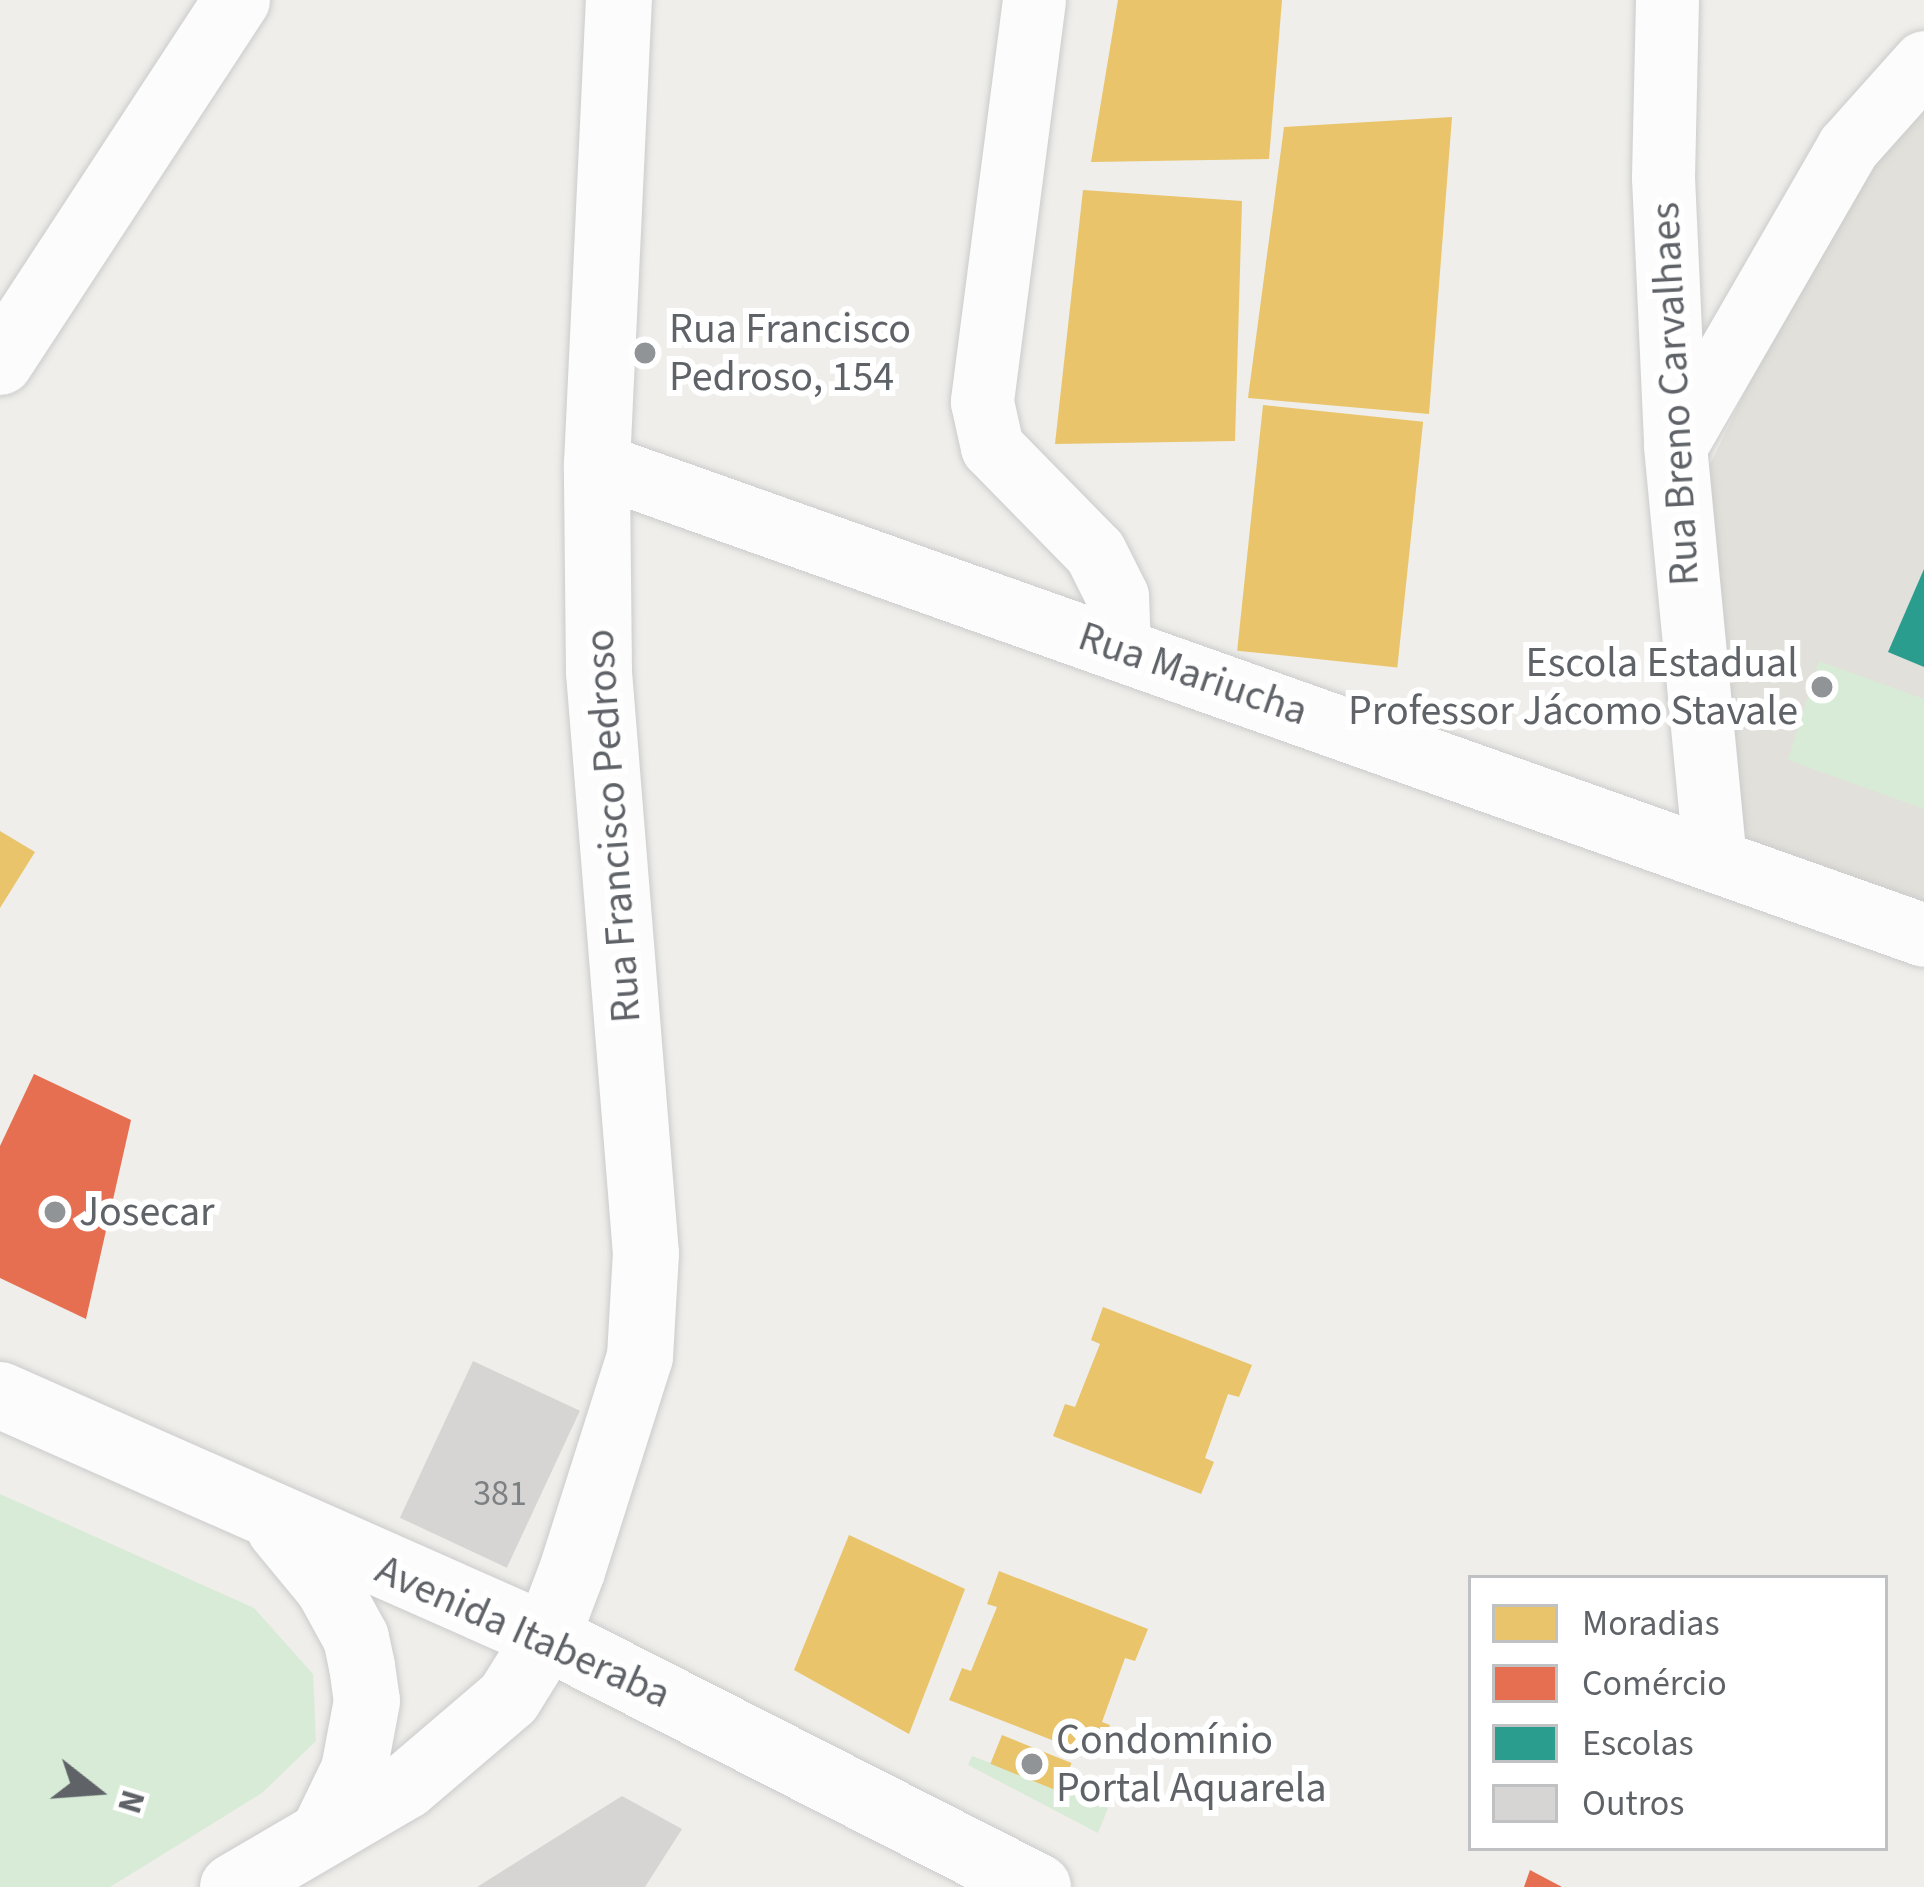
<!DOCTYPE html>
<html>
<head>
<meta charset="utf-8">
<style>
	body { margin:0 }
	#map { position:relative; width:1924px; height:1887px; overflow:hidden; background:#efeeea; font-family:"Source Sans 3",sans-serif }
	div>[style] { position:absolute }
	.education>* { inset:0; background:#e2e0da }
	.green>* { inset:0; background:#d8ebd6 }
	.homes>* { inset:0; background:#e9c46a; transform-origin:0 0 }
	.shops>* { inset:0; background:#e76f51 }
	.schools>* { inset:0; background:#2a9d8f }
	.building>* { inset:0; background:#d6d5d3; transform-origin:0 0 }
	.roads { filter:drop-shadow(0 0 3px #cbcccc) drop-shadow(0 0 3px #cbcccc) }
	.street>* { height:63px; margin:-31.5px; padding:0 31.5px; transform-origin:31.5px; border-radius:31.5px; background:#fdfcfc }
	.secondary>* { height:66px; margin:-33px; padding:0 33px; transform-origin:33px; border-radius:33px; background:#fdfcfc }
	.dots>* { width:33px; height:33px; translate:-50% -50%; box-sizing:border-box; border:6px solid #fff; border-radius:50% }
	span { translate:-50% -50%; white-space:nowrap; text-align:center; line-height:1.15; -webkit-text-stroke:12px #fff; paint-order:stroke }
	.number-label { font-size:36px; color:#7e8184 }
	.number-label span { -webkit-text-stroke-width:0 }
	.poi-label { font-size:42px; color:#5f6368 }
	.left { translate:0 -50%; text-align:left }
	.right { translate:-100% -50%; text-align:right }
	.street-label { font-size:42px; color:#5f6368 }
	.legend { position:absolute; left:1468px; top:1575px; width:420px; height:276px; box-sizing:border-box; background:#fff; border:3px solid #bfc1c3; margin:0; padding:15px 21px; list-style:none; font-size:36px; color:#5f6368 }
	.legend li { display:flex; align-items:center; gap:24px; height:60px }
	.legend b { width:60px; border:3px solid #bfc1c3 }
	.north { position:absolute; left:36px; top:1731px; width:120px; height:120px; -webkit-text-stroke:9px #fff; paint-order:stroke; rotate:107deg; font-size:33px; font-weight:700; line-height:48px; text-align:center; color:#5f6368 }
	.north::after { content:''; display:block; margin:auto; width:42px; height:54px; background:#5f6368; clip-path:polygon(50% 0,100% 100%,50% 72%,0 100%) }
</style>
</head>
<body>
<div id="map">
	<div class="education">
		<div style="clip-path:polygon(1924px 92px,1924px 935px,1746px 876px,1694px 498px,1866px 141px)"></div>
	</div>
	<div class="green">
		<div style="clip-path:polygon(1819px 661px,1924px 699px,1924px 809px,1788px 760px)"></div>
		<div style="clip-path:polygon(0 1494px,254px 1608px,313px 1674px,316px 1741px,262px 1793px,110px 1887px,0 1887px)"></div>
		<div style="clip-path:polygon(972px 1756px,1108px 1808px,1098px 1833px,968px 1765px)"></div>
	</div>
	<div class="homes">
		<div style="clip-path:polygon(1118px 0,1282px 0,1269px 159px,1091px 162px)"></div>
		<div style="clip-path:polygon(1452px 117px,1429px 414px,1248px 398px,1284px 127px)"></div>
		<div style="clip-path:polygon(1083px 190px,1242px 201px,1235px 441px,1055px 444px)"></div>
		<div style="left:1263px;top:405px;width:161px;height:247px;rotate:6deg"></div>
		<div style="clip-path:polygon(0 831px,35px 852px,0 908px)"></div>
		<div style="clip-path:polygon(1103px 1307px,1252px 1365px,1239px 1397px,1228px 1394px,1205px 1458px,1214px 1462px,1201px 1494px,1053px 1436px,1065px 1404px,1075px 1407px,1100px 1344px,1091px 1340px)"></div>
		<div style="clip-path:polygon(849px 1535px,965px 1589px,909px 1734px,794px 1670px)"></div>
		<div style="clip-path:polygon(999px 1571px,1148px 1629px,1135px 1661px,1125px 1658px,1102px 1722px,1110px 1725px,1098px 1758px,949px 1700px,962px 1668px,971px 1671px,997px 1607px,987px 1604px)"></div>
		<div style="left:1002px;top:1735px;width:75px;height:31px;rotate:22deg"></div>
	</div>
	<div class="shops">
		<div style="clip-path:polygon(34px 1074px,131px 1120px,86px 1319px,0 1278px,0 1146px)"></div>
		<div style="clip-path:polygon(1530px 1870px,1562px 1887px,1524px 1887px)"></div>
	</div>
	<div class="schools">
		<div style="clip-path:polygon(1924px 569px,1924px 667px,1888px 652px)"></div>
	</div>
	<div class="building">
		<div style="left:473px;top:1361px;width:118px;height:173px;rotate:25deg"></div>
		<div style="clip-path:polygon(622px 1796px,682px 1829px,645px 1887px,477px 1887px)"></div>
	</div>
	<div class="roads">
		<div class="street">
			<div style="left:1034px;top:0;width:405px;rotate:97.4deg"></div>
			<div style="left:982px;top:402px;width:46px;rotate:77.5deg"></div>
			<div style="left:992px;top:447px;width:147px;rotate:45.6deg"></div>
			<div style="left:1095px;top:552px;width:49px;rotate:63.4deg"></div>
			<div style="left:1117px;top:596px;width:52px;rotate:87.8deg"></div>
			<div style="left:1667px;top:0;width:177px;rotate:91.3deg"></div>
			<div style="left:1663px;top:177px;width:269px;rotate:87.4deg"></div>
			<div style="left:1675px;top:446px;width:414px;rotate:84.5deg"></div>
			<div style="left:1676px;top:445px;width:344px;rotate:-60deg"></div>
			<div style="left:1848px;top:147px;width:114px;rotate:-48.2deg"></div>
			<div style="left:597px;top:464px;width:1408px;rotate:19.54deg"></div>
		</div>
		<div class="secondary">
			<div style="left:0;top:362px;width:433px;rotate:-56.8deg"></div>
			<div style="left:0;top:1395px;width:598px;rotate:23.87deg"></div>
			<div style="left:547px;top:1637px;width:551px;rotate:26.98deg"></div>
			<div style="left:280px;top:1529px;width:75px;rotate:50.4deg"></div>
			<div style="left:328px;top:1587px;width:58px;rotate:61.2deg"></div>
			<div style="left:356px;top:1638px;width:29px;rotate:78deg"></div>
			<div style="left:362px;top:1666px;width:35px;rotate:82deg"></div>
			<div style="left:367px;top:1701px;width:70px;rotate:100.7deg"></div>
			<div style="left:354px;top:1770px;width:64px;rotate:115.8deg"></div>
			<div style="left:233px;top:1887px;width:200px;rotate:-30.3deg"></div>
			<div style="left:406px;top:1786px;width:135px;rotate:-40.5deg"></div>
			<div style="left:509px;top:1698px;width:72px;rotate:-58.1deg"></div>
			<div style="left:547px;top:1637px;width:71px;rotate:-69.3deg"></div>
			<div style="left:572px;top:1571px;width:225px;rotate:-72.4deg"></div>
			<div style="left:640px;top:1357px;width:103px;rotate:-86.7deg"></div>
			<div style="left:646px;top:1254px;width:584px;rotate:-94.62deg"></div>
			<div style="left:599px;top:672px;width:208px;rotate:-90.6deg"></div>
			<div style="left:597px;top:464px;width:465px;rotate:-87.3deg"></div>
		</div>
	</div>
	<div class="dots">
		<div style="left:645px;top:353px;background:#919496"></div>
		<div style="left:1822px;top:687px;background:#919496"></div>
		<div style="left:55px;top:1212px;background:#919496"></div>
		<div style="left:1032px;top:1764px;background:#919496"></div>
	</div>
	<div class="number-label">
		<span style="left:500px;top:1494px">381</span>
	</div>
	<div class="poi-label">
		<span class="left" style="left:669px;top:353px">Rua Francisco<br>Pedroso, 154</span>
		<span class="right" style="left:1798px;top:687px">Escola Estadual<br>Professor Jácomo Stavale</span>
		<span class="left" style="left:79px;top:1212px">Josecar</span>
		<span class="left" style="left:1056px;top:1764px">Condomínio<br>Portal Aquarela</span>
	</div>
	<div class="street-label">
		<span style="left:1675px;top:394px;rotate:-93deg">Rua Breno Carvalhaes</span>
		<span style="left:1193px;top:674px;rotate:19deg">Rua Mariucha</span>
		<span style="left:613px;top:826px;rotate:-94deg">Rua Francisco Pedroso</span>
		<span style="left:523px;top:1632px;rotate:24deg">Avenida Itaberaba</span>
	</div>
	<ul class="legend">
	<li><b style="height:33px;background:#e9c46a"></b>Moradias</li>
	<li><b style="height:33px;background:#e76f51"></b>Comércio</li>
	<li><b style="height:33px;background:#2a9d8f"></b>Escolas</li>
	<li><b style="height:33px;background:#d6d5d3"></b>Outros</li>
	</ul>
	<div class="north">N</div>
</div>
</body>
</html>
